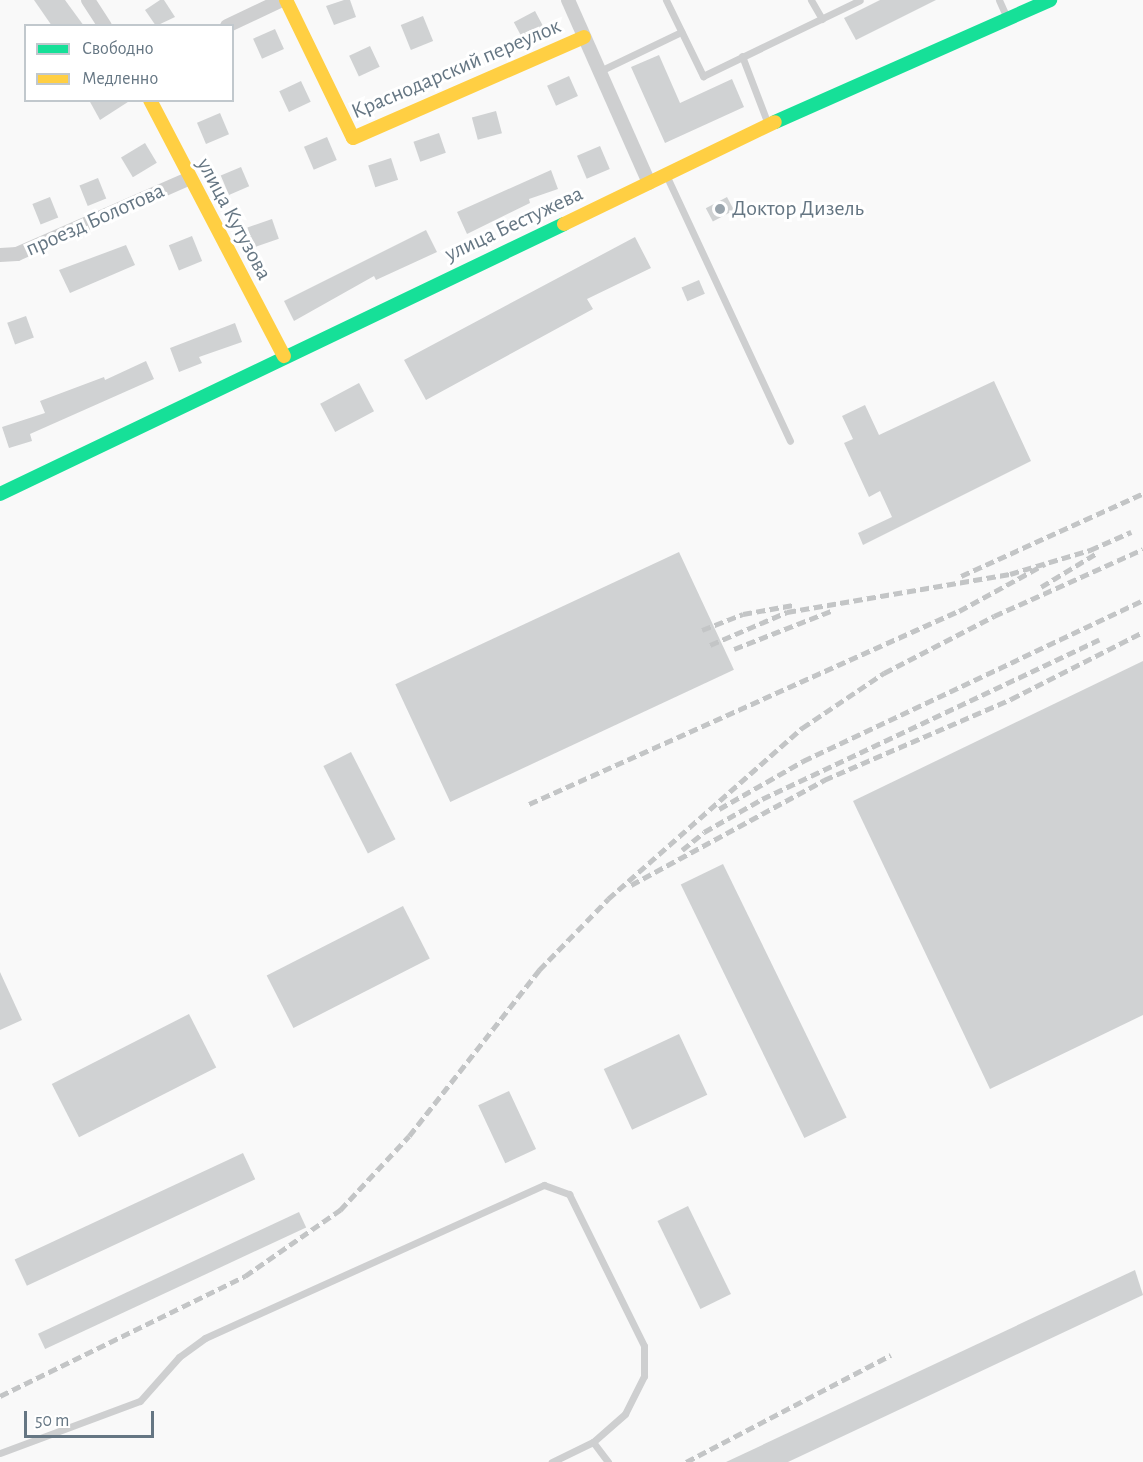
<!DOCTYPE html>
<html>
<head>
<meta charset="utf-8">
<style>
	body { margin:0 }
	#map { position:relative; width:1143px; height:1462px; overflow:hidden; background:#f9f9f9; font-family:"Alegreya Sans",sans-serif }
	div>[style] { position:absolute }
	.building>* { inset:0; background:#d0d2d3; transform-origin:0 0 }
	.lane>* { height:7px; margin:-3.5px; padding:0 3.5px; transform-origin:3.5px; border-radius:3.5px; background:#cecfd0 }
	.street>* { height:14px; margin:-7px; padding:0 7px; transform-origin:7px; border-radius:7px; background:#cecfd0 }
	.fast>* { height:14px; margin:-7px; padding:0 7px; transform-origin:7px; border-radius:7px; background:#16e098 }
	.slow>* { height:14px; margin:-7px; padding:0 7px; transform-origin:7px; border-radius:7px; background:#ffcf43 }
	.rail>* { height:4.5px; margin-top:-2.25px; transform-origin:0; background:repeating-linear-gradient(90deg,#c3c5c6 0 9px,transparent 0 13.5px) }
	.dots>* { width:16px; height:16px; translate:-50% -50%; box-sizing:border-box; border:3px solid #fff; border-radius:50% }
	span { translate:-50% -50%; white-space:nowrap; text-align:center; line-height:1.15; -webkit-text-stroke:6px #fff; paint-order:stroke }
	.street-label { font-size:22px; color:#657683 }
	.poi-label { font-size:22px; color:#657683 }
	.left { translate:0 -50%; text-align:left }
	.legend { position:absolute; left:24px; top:24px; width:210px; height:78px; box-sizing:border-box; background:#fff; border:2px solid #c1c8cd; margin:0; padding:8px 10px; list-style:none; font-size:18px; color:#657683 }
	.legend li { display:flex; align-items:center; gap:12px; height:30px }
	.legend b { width:30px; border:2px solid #c1c8cd }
	.scale { position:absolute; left:24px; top:1411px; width:130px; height:27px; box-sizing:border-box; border:3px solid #657683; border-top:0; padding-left:8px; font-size:18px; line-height:21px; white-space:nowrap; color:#657683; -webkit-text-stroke:4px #fff; paint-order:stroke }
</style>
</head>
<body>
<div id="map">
	<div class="building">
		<div style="clip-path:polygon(34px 0,65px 0,84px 26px,52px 26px)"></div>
		<div style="clip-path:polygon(160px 0,164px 0,175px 17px,156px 26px,145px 10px)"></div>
		<div style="clip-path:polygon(344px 0,350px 0,356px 17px,334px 25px,326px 6px)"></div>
		<div style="clip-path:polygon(880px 0,936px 0,856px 40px,844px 18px)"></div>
		<div style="left:535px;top:11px;width:21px;height:24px;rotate:62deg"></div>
		<div style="left:423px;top:16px;width:27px;height:24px;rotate:68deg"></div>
		<div style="left:275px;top:29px;width:22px;height:24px;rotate:66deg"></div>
		<div style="left:370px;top:46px;width:23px;height:23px;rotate:65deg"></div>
		<div style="clip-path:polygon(659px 55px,680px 103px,732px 79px,744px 107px,665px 143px,631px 67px)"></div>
		<div style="left:569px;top:76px;width:22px;height:24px;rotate:66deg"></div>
		<div style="left:301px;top:81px;width:23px;height:24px;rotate:65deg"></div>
		<div style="clip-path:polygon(89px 100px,131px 100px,100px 120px)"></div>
		<div style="left:496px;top:111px;width:23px;height:25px;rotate:75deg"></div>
		<div style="left:220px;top:113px;width:23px;height:25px;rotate:67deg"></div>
		<div style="left:439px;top:133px;width:21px;height:27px;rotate:71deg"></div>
		<div style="left:327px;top:137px;width:25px;height:25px;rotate:67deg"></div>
		<div style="left:145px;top:143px;width:23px;height:28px;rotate:59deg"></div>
		<div style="left:600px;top:146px;width:25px;height:25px;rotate:67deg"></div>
		<div style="left:391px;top:158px;width:23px;height:24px;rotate:72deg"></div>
		<div style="left:241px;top:167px;width:21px;height:22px;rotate:67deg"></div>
		<div style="clip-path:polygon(551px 170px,558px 189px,529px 199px,530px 203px,467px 234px,457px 212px)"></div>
		<div style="left:98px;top:178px;width:22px;height:20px;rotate:68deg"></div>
		<div style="left:50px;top:197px;width:22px;height:19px;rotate:68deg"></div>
		<div style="left:727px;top:197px;width:15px;height:24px;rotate:62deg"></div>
		<div style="left:272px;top:219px;width:21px;height:26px;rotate:71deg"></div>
		<div style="clip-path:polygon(426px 230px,437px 252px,376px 280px,374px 276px,294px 321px,284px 301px)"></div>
		<div style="left:192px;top:236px;width:27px;height:25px;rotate:68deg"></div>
		<div style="clip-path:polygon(635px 237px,651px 268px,587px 299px,593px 309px,426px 400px,404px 360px)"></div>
		<div style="clip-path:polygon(126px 245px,135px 265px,70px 293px,59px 270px)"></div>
		<div style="left:699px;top:280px;width:15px;height:19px;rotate:67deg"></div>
		<div style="left:26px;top:316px;width:23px;height:20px;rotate:70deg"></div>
		<div style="clip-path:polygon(235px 323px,242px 342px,199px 357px,202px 363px,179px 372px,170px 348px)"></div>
		<div style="clip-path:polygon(146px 361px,154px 379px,30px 434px,32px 441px,9px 448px,2px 427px,45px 413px,40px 401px,104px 377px,105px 380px)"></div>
		<div style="clip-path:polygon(994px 381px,1031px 461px,863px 545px,858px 533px,892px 517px,880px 491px,869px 497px,844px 443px,853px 439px,842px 416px,865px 405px,879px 435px)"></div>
		<div style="left:359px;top:383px;width:32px;height:44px;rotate:62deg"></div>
		<div style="left:679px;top:552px;width:130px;height:313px;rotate:65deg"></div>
		<div style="clip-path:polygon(1143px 661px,1143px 1015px,990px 1089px,853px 801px)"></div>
		<div style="left:351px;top:752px;width:98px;height:31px;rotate:63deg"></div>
		<div style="left:723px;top:864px;width:282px;height:47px;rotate:64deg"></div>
		<div style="left:403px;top:906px;width:59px;height:153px;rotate:63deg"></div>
		<div style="clip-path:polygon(0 972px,22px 1020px,0 1030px)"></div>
		<div style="left:189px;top:1014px;width:60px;height:154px;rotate:63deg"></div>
		<div style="left:679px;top:1034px;width:67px;height:83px;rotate:65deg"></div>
		<div style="left:509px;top:1091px;width:64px;height:34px;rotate:65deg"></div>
		<div style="left:243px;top:1153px;width:29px;height:252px;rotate:65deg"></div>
		<div style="left:688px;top:1206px;width:98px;height:34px;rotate:64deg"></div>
		<div style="left:299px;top:1212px;width:17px;height:288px;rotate:65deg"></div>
		<div style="clip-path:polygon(1135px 1270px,1143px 1295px,788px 1462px,726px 1462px)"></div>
	</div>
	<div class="lane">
		<div style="left:666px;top:0;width:85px;rotate:64deg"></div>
		<div style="left:703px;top:76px;width:174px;rotate:-25.8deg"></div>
		<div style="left:811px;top:0;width:22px;rotate:60deg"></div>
		<div style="left:999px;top:0;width:17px;rotate:66deg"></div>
		<div style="left:742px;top:56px;width:73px;rotate:69.1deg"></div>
		<div style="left:602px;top:70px;width:88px;rotate:-25.7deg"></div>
		<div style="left:667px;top:177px;width:291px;rotate:65deg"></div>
		<div style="left:593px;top:1442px;width:25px;rotate:53deg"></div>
		<div style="left:0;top:1453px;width:149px;rotate:-20.4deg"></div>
		<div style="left:140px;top:1401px;width:59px;rotate:-48.4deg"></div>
		<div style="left:179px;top:1357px;width:32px;rotate:-36deg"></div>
		<div style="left:205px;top:1338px;width:372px;rotate:-24.3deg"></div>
		<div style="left:544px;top:1185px;width:27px;rotate:20deg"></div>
		<div style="left:569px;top:1194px;width:169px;rotate:63.7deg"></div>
		<div style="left:644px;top:1346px;width:30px;rotate:90deg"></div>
		<div style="left:644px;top:1376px;width:42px;rotate:116.6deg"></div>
		<div style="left:625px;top:1414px;width:43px;rotate:138.8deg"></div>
		<div style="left:593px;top:1442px;width:46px;rotate:154deg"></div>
	</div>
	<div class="street">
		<div style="left:88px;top:0;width:31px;rotate:57deg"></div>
		<div style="left:568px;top:0;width:200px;rotate:66.1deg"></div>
		<div style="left:227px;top:26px;width:61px;rotate:-25.3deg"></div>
		<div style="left:0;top:255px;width:17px;rotate:-3deg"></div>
		<div style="left:17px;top:254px;width:187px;rotate:-23.7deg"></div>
	</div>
	<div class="fast">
		<div style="left:775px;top:122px;width:301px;rotate:-23.9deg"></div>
		<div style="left:0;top:494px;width:625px;rotate:-25.58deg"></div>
	</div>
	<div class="slow">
		<div style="left:286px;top:0;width:153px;rotate:64.1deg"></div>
		<div style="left:353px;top:138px;width:252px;rotate:-23.6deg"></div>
		<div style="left:150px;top:100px;width:289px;rotate:62.4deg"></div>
		<div style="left:564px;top:224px;width:234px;rotate:-25.8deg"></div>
	</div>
	<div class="rail">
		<div style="left:961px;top:576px;width:199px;rotate:-24.4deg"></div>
		<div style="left:1041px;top:587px;width:66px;rotate:-31.3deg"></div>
		<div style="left:702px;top:630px;width:44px;rotate:-21.3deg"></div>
		<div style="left:743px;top:614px;width:51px;rotate:-10.2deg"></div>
		<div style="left:710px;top:645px;width:84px;rotate:-23.2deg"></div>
		<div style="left:787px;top:612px;width:226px;rotate:-9.7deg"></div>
		<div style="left:1010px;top:574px;width:84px;rotate:-16.7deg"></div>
		<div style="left:1090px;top:550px;width:45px;rotate:-23.7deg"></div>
		<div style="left:734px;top:649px;width:104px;rotate:-21.4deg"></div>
		<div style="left:529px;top:804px;width:471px;rotate:-24.2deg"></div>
		<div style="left:959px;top:611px;width:98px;rotate:-28.7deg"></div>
		<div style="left:719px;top:809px;width:97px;rotate:-29.7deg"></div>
		<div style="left:803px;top:761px;width:376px;rotate:-25.3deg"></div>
		<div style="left:682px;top:850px;width:28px;rotate:-39deg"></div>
		<div style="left:704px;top:832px;width:67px;rotate:-29.6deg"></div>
		<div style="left:762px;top:799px;width:373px;rotate:-25.3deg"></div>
		<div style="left:631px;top:885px;width:220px;rotate:-28.5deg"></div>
		<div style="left:824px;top:780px;width:204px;rotate:-23.4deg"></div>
		<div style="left:1011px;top:699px;width:148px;rotate:-26.9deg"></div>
		<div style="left:0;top:1396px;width:273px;rotate:-26.1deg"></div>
		<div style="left:245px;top:1276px;width:116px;rotate:-34.8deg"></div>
		<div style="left:340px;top:1210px;width:101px;rotate:-47deg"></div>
		<div style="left:409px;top:1136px;width:211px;rotate:-51.9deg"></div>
		<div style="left:539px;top:970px;width:99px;rotate:-45.8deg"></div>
		<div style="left:608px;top:899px;width:259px;rotate:-41.4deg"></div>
		<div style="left:802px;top:728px;width:99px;rotate:-33.9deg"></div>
		<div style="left:884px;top:673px;width:124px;rotate:-27.4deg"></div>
		<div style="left:994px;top:616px;width:163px;rotate:-24.2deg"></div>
		<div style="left:686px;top:1462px;width:231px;rotate:-27.6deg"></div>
	</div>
	<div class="dots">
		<div style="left:720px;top:209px;background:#99a4ac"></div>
	</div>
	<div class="street-label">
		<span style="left:456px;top:69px;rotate:-23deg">Краснодарский переулок</span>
		<span style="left:234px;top:219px;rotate:62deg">улица Кутузова</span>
		<span style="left:95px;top:220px;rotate:-24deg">проезд Болотова</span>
		<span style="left:514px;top:224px;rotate:-25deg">улица Бестужева</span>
	</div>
	<div class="poi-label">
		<span class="left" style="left:732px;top:209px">Доктор Дизель</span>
	</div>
	<ul class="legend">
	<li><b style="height:8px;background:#16e098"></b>Свободно</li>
	<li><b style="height:8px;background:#ffcf43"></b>Медленно</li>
	</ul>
	<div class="scale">50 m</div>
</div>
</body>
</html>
